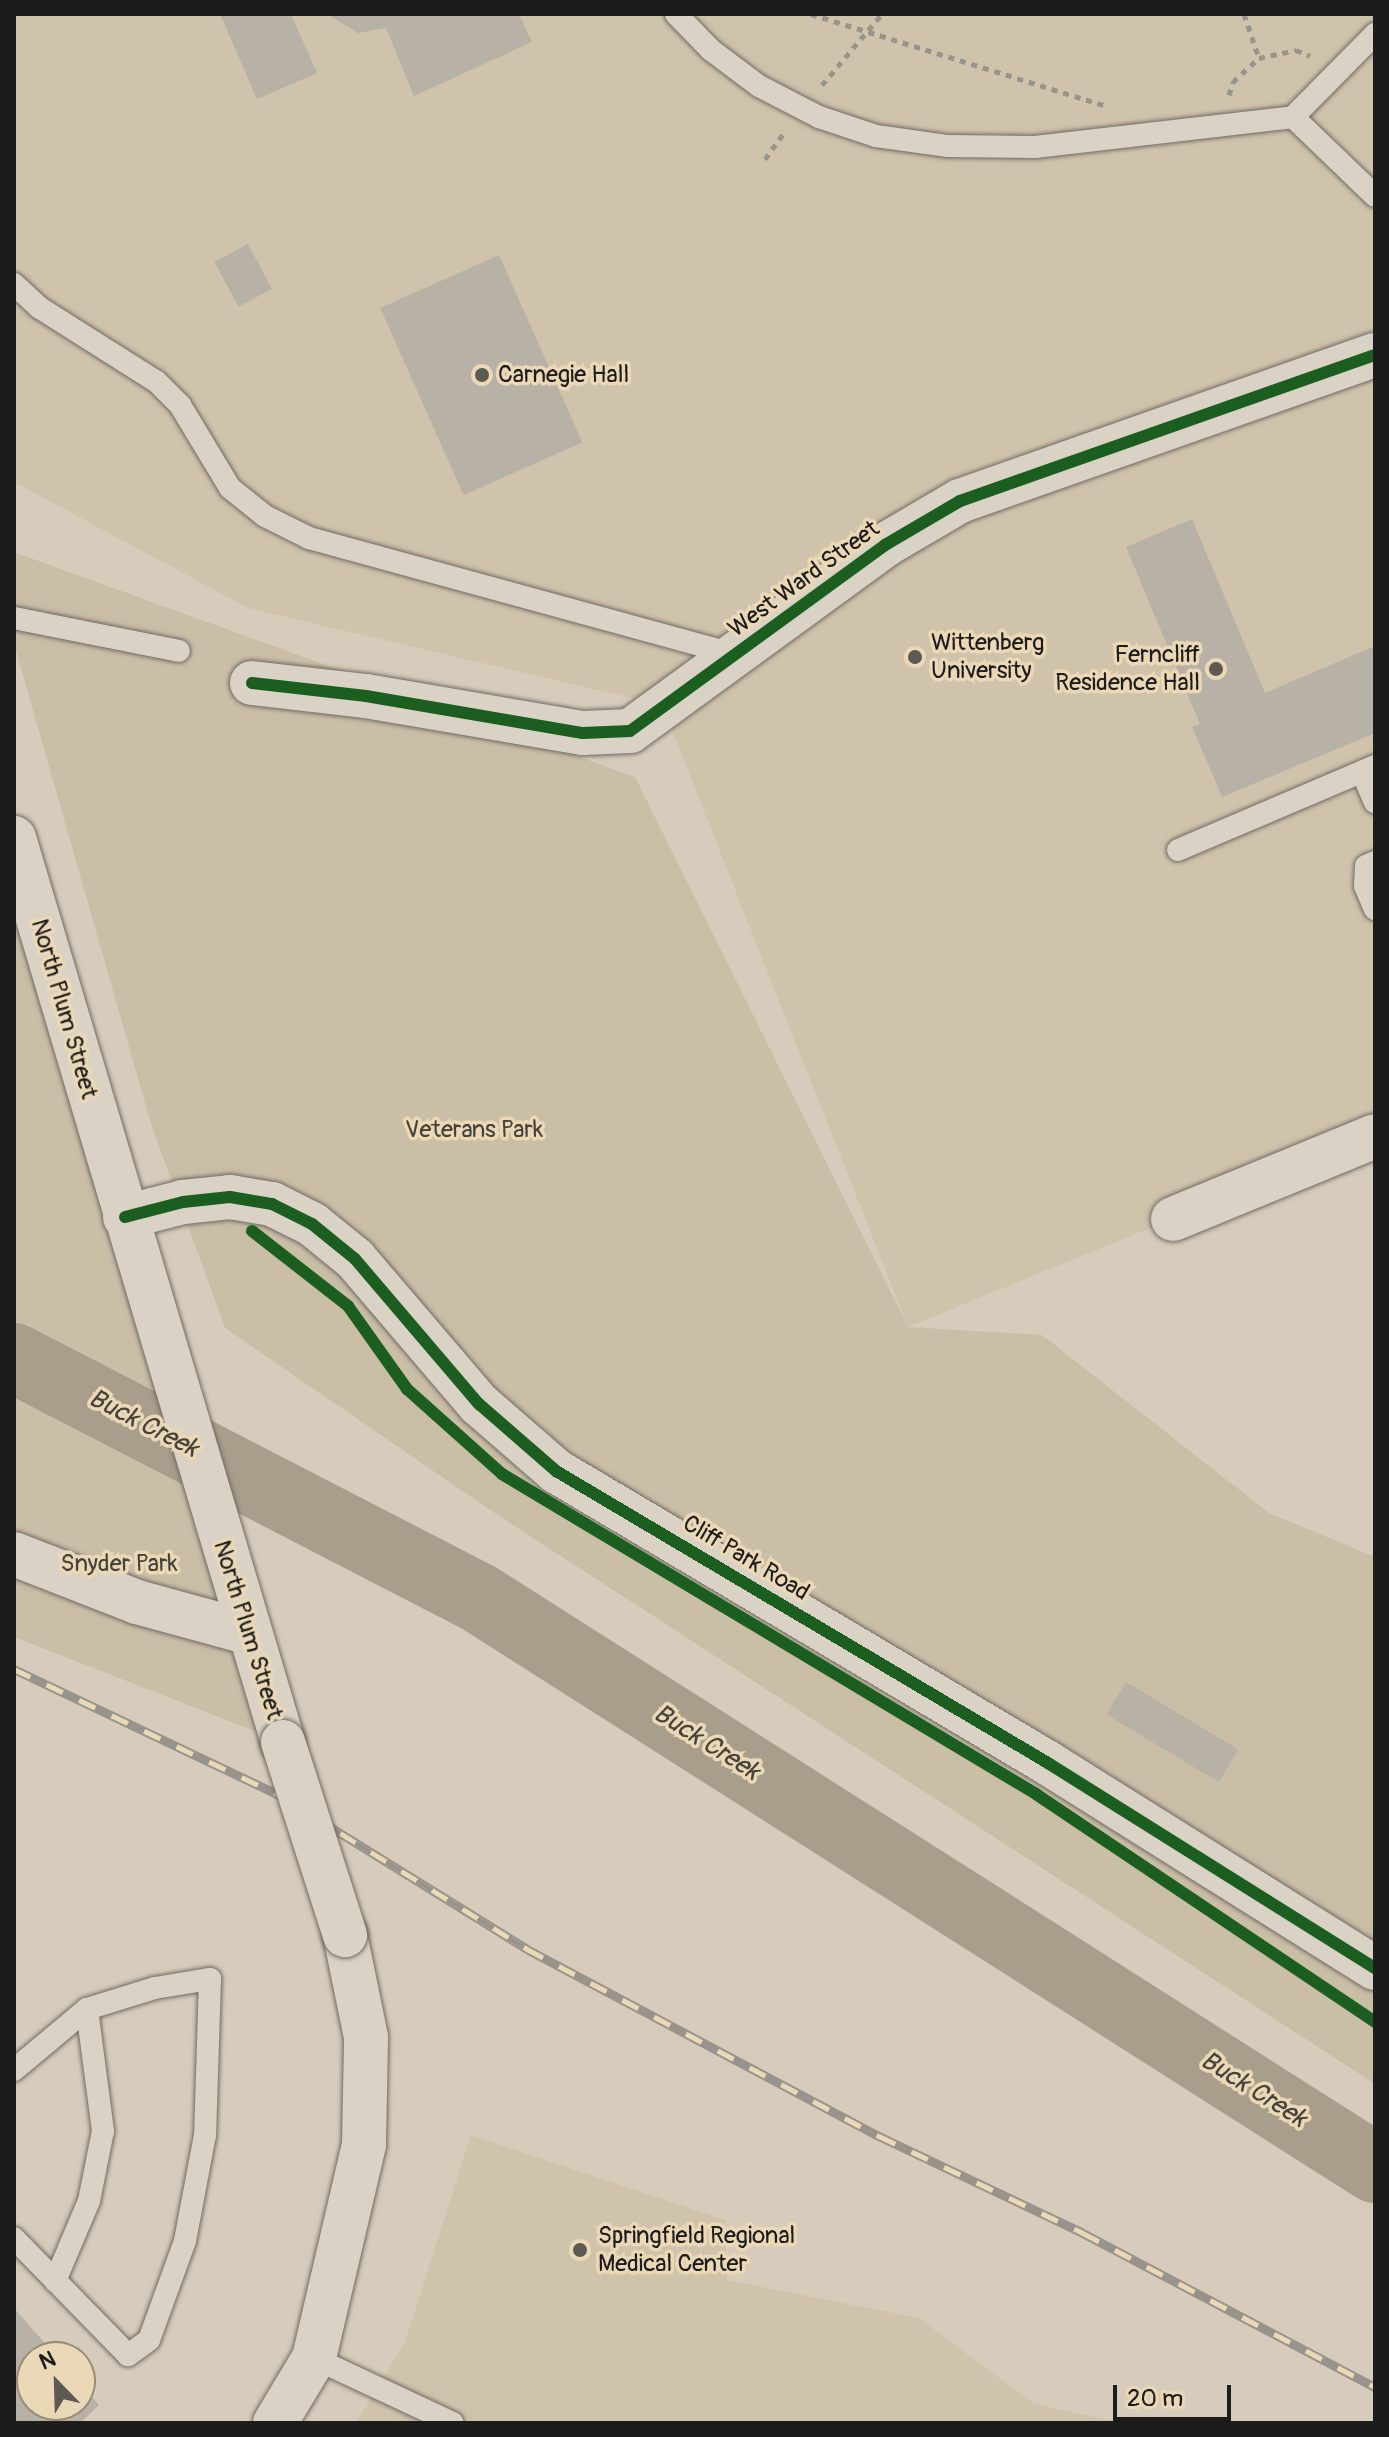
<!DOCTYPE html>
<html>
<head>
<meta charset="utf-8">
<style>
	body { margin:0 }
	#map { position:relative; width:1389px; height:2437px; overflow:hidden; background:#d7ccbb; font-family:Pangolin,sans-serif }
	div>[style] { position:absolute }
	.built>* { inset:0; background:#d0c3ab }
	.green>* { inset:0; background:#cbbea7 }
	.river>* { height:70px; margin:-35px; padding:0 35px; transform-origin:35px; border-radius:35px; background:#a99e8b }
	.building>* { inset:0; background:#b8b1a5; transform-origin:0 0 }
	.path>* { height:5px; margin-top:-2.5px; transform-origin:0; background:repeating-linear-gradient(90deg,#99948b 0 6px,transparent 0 12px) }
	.roads { filter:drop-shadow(0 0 2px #706b64) drop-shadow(0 0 2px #706b64) }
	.lane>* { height:22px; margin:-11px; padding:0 11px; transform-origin:11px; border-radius:11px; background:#d9d2c5 }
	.street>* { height:44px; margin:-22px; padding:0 22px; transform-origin:22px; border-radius:22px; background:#d9d2c5 }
	.secondary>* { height:44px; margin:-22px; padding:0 22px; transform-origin:22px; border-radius:22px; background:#d9d2c5 }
	.rail>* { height:9px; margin-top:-4.5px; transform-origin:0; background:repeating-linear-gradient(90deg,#ead8b6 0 18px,#99948b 0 36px); box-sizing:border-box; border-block:2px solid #99948b }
	.bridges { filter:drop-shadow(0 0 2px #706b64) drop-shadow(0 0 2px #706b64) }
	.secondary-bridge>* { height:44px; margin:-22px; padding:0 22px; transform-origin:22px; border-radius:22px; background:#d9d2c5 }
	.cycleway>* { height:12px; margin:-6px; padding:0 6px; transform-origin:6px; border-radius:6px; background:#1b5e20 }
	.dots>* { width:22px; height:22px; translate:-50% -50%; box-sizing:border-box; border:4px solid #ead8b6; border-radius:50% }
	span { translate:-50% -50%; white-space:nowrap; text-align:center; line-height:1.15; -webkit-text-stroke:7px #ead8b6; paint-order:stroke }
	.poi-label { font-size:24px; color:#1c1c1c }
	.left { translate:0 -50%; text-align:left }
	.right { translate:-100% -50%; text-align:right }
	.street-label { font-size:24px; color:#1c1c1c }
	.park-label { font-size:24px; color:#45423b }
	.water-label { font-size:26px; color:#46433c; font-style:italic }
	.frame { position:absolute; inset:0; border:16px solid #1c1c1c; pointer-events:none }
	.north { position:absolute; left:16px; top:2341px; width:80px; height:80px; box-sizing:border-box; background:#ead8b6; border:2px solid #988d78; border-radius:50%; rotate:337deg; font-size:22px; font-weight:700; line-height:32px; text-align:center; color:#1c1c1c }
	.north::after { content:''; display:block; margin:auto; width:28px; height:36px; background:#5d5a54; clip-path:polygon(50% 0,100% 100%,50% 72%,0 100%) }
	.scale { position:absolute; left:1113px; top:2385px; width:118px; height:36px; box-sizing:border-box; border:4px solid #1c1c1c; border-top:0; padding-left:10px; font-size:24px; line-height:28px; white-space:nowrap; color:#1c1c1c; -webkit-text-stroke:6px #ead8b6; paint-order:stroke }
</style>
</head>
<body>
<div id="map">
	<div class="built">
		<div style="clip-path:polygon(14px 14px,1375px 14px,1375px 1136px,908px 1327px,662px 705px,248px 608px,14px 482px)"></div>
		<div style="clip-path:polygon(471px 2135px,725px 2220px,727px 2280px,919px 2318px,1034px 2404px,1123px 2423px,356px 2423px,405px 2342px)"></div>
	</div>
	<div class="green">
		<div style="clip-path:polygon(14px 552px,635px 777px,908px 1327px,1042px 1335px,1269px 1513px,1375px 1557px,1375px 2084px,496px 1514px,225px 1328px,151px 1124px,14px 644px)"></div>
		<div style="clip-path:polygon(14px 843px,283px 1742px,14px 1637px)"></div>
	</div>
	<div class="river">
		<div style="left:14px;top:1358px;width:523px;rotate:27.3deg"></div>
		<div style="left:479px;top:1598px;width:1062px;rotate:32.46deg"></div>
	</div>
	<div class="building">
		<div style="clip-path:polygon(220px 14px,291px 14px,317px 73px,257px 99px)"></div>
		<div style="clip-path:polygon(327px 14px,519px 14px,532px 42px,414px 96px,386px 28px,358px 33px)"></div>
		<div style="left:248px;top:244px;width:51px;height:38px;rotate:62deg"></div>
		<div style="left:499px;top:255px;width:205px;height:130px;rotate:66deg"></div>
		<div style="clip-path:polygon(1192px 519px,1265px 693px,1375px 646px,1375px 733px,1222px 797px,1192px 727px,1200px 724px,1126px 547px)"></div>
		<div style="left:1126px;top:1682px;width:131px;height:38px;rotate:31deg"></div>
		<div style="clip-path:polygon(14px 2308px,57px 2357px,32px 2357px,32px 2405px,80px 2405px,80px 2383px,99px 2405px,80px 2423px,14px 2423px)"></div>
	</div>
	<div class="path">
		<div style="left:811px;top:14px;width:310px;rotate:17.3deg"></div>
		<div style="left:1244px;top:14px;width:46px;rotate:71.2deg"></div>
		<div style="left:822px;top:85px;width:93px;rotate:-49.8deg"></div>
		<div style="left:1229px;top:95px;width:14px;rotate:-73deg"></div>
		<div style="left:1233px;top:82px;width:35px;rotate:-43deg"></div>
		<div style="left:1259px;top:58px;width:38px;rotate:-12deg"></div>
		<div style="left:1296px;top:50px;width:15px;rotate:23deg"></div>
		<div style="left:765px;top:159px;width:31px;rotate:-54deg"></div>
	</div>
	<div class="roads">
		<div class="lane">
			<div style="left:676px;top:14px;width:50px;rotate:45.8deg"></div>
			<div style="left:711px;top:50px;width:60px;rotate:36.9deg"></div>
			<div style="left:759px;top:86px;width:68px;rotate:27.3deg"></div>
			<div style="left:819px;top:117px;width:60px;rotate:18.4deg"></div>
			<div style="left:876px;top:136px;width:73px;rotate:7.9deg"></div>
			<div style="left:948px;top:146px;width:87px;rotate:0.7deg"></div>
			<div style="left:1035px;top:147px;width:260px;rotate:-6.6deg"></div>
			<div style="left:1293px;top:117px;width:117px;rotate:-45.3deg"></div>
			<div style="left:1293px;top:117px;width:114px;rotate:43.9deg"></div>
			<div style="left:14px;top:284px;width:35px;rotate:43deg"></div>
			<div style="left:40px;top:308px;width:138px;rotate:32.3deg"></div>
			<div style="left:157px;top:382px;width:33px;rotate:45deg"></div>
			<div style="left:180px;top:405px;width:97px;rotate:58.9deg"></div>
			<div style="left:230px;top:488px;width:45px;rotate:38.7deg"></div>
			<div style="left:265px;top:516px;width:49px;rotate:26.6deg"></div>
			<div style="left:309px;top:538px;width:443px;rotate:15.3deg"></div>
			<div style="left:14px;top:618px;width:168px;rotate:11.3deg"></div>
			<div style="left:1362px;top:772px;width:33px;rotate:67deg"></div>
			<div style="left:1178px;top:850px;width:214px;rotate:-23.1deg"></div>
			<div style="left:1375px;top:862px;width:10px;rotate:156deg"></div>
			<div style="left:1366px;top:866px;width:20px;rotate:93deg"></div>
			<div style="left:1365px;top:886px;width:25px;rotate:67deg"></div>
			<div style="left:14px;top:2070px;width:95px;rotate:-39.9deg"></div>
			<div style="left:87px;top:2009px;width:71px;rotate:-17.2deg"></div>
			<div style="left:155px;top:1988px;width:56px;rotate:-9.3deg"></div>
			<div style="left:210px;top:1979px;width:156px;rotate:91.8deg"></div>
			<div style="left:205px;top:2135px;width:108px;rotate:100.7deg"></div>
			<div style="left:185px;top:2241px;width:105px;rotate:110deg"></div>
			<div style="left:149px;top:2340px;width:26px;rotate:144deg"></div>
			<div style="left:128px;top:2355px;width:163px;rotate:-134.3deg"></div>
			<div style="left:55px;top:2281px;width:87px;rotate:-67deg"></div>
			<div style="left:89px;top:2201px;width:71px;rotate:-78.7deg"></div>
			<div style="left:103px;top:2131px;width:123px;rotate:-97.5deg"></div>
			<div style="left:314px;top:2358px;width:153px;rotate:25.1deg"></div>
		</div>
		<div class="street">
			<div style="left:252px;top:683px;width:115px;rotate:6.5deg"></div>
			<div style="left:366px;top:696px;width:220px;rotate:9.7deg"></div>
			<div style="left:583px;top:733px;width:47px;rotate:-2.4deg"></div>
			<div style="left:630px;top:731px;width:316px;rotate:-36.1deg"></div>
			<div style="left:885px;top:545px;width:87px;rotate:-30.4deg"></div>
			<div style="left:960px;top:501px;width:440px;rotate:-19.4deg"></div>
			<div style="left:125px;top:1217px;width:60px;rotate:-14.5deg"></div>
			<div style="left:183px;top:1202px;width:47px;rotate:-6.1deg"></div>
			<div style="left:230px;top:1197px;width:43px;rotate:9.5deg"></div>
			<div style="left:272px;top:1204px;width:45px;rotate:26.6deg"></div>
			<div style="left:312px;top:1224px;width:55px;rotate:39.1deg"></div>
			<div style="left:355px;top:1259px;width:191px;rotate:49.5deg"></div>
			<div style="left:479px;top:1404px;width:102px;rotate:41deg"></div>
			<div style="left:556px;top:1471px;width:572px;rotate:30.69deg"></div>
			<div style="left:1048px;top:1763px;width:386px;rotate:32.1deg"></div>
			<div style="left:1173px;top:1219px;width:218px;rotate:-22.3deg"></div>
			<div style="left:14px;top:1554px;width:132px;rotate:21.3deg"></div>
			<div style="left:137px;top:1602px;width:114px;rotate:15.3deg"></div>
		</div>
		<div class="secondary">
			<div style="left:14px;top:838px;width:943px;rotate:73.43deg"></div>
			<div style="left:275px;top:2423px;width:76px;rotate:-59deg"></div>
			<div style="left:314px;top:2358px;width:219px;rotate:-76.8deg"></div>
			<div style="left:364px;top:2145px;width:108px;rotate:-88.9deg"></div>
			<div style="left:366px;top:2037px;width:104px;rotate:-101.6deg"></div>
		</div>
	</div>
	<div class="rail">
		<div style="left:14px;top:1669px;width:293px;rotate:25.4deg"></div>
		<div style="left:279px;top:1795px;width:292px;rotate:31.8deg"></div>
		<div style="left:527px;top:1949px;width:399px;rotate:28deg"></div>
		<div style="left:879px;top:2136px;width:226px;rotate:25.4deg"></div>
		<div style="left:1083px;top:2233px;width:330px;rotate:27.8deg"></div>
	</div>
	<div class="bridges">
		<div class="secondary-bridge">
			<div style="left:283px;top:1742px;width:203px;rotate:72.2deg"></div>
		</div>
	</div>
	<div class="cycleway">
		<div style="left:252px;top:683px;width:115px;rotate:6.5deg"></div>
		<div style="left:366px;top:696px;width:220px;rotate:9.7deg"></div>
		<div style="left:583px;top:733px;width:47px;rotate:-2.4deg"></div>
		<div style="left:630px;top:731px;width:316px;rotate:-36.1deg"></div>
		<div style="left:885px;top:545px;width:87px;rotate:-30.4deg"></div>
		<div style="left:960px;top:501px;width:440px;rotate:-19.4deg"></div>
		<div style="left:125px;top:1217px;width:60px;rotate:-14.5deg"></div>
		<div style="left:183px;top:1202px;width:47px;rotate:-6.1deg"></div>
		<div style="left:230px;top:1197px;width:43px;rotate:9.5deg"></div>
		<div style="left:272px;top:1204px;width:45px;rotate:26.6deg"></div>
		<div style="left:312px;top:1224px;width:55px;rotate:39.1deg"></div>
		<div style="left:355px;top:1259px;width:191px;rotate:49.5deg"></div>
		<div style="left:479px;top:1404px;width:102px;rotate:41deg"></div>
		<div style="left:556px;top:1471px;width:572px;rotate:30.69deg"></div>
		<div style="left:1048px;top:1763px;width:386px;rotate:32.1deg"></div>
		<div style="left:252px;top:1231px;width:122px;rotate:38deg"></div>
		<div style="left:348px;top:1306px;width:102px;rotate:54.6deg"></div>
		<div style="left:407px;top:1389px;width:127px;rotate:41.8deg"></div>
		<div style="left:502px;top:1474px;width:623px;rotate:30.93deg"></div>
		<div style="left:1036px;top:1794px;width:409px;rotate:33.9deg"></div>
	</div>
	<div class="dots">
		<div style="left:482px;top:375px;background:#5d5a54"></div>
		<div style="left:915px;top:657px;background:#5d5a54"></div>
		<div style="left:1216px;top:669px;background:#5d5a54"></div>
		<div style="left:580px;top:2250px;background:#5d5a54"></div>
	</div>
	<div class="poi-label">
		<span class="left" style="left:498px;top:375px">Carnegie Hall</span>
		<span class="left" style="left:931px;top:657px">Wittenberg<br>University</span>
		<span class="right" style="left:1200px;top:669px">Ferncliff<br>Residence Hall</span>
		<span class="left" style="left:598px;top:2250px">Springfield Regional<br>Medical Center</span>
	</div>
	<div class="street-label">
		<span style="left:804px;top:579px;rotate:-36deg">West Ward Street</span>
		<span style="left:64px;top:1009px;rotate:74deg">North Plum Street</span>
		<span style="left:746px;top:1558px;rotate:31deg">Cliff Park Road</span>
		<span style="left:248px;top:1630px;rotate:73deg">North Plum Street</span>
	</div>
	<div class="park-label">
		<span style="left:474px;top:1130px">Veterans Park</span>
		<span style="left:119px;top:1564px">Snyder Park</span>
	</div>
	<div class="water-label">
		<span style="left:143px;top:1424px;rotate:27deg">Buck Creek</span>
		<span style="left:706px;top:1743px;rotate:32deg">Buck Creek</span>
		<span style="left:1253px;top:2090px;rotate:32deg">Buck Creek</span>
	</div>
	<div class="frame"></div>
	<div class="north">N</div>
	<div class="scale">20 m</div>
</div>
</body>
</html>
